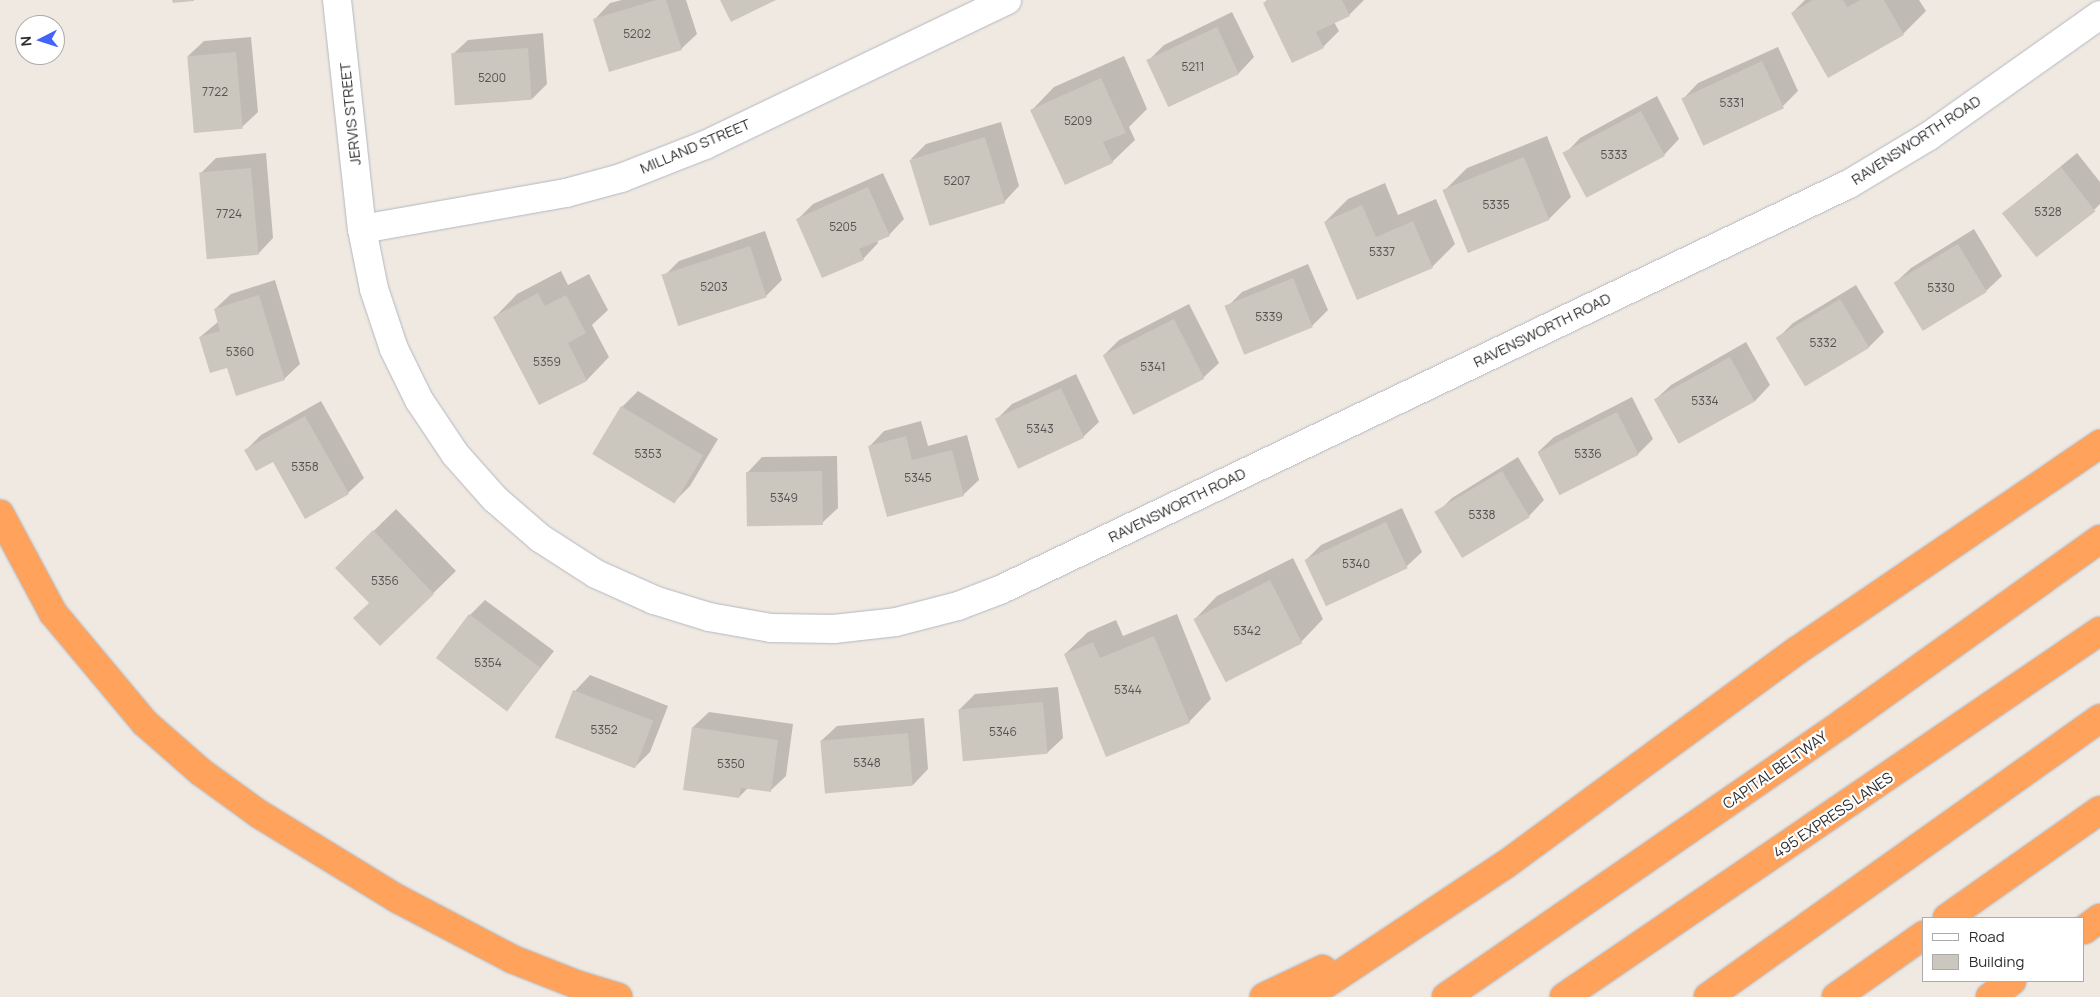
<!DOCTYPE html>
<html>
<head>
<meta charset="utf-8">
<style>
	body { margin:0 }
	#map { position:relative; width:2100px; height:997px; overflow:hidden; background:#efe9e1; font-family:Manrope,sans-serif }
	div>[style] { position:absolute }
	.shadow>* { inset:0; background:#0003 }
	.building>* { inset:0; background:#cbc7bf; transform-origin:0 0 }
	.roads { filter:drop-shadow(0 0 1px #b4b7c1) drop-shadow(0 0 1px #b4b7c1) }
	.minor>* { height:28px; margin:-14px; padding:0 14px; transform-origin:14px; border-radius:14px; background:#fff }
	.highway>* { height:28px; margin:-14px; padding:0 14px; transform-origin:14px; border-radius:14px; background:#ffa35c }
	span { translate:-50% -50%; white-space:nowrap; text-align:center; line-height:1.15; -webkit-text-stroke:4.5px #fff; paint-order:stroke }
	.number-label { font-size:12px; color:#555452 }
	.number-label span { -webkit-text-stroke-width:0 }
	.street-label { font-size:15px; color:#2e2e2e }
	.legend { position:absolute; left:1922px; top:917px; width:162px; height:65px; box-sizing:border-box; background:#fff; border:1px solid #ababab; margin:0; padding:6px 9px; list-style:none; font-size:15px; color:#2e2e2e }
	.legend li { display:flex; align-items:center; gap:10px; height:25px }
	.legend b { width:25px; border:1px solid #ababab }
	.north { position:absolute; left:15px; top:15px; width:50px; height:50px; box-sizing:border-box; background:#fff; border:1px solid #ababab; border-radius:50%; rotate:265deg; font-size:14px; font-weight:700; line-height:20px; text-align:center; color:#2e2e2e }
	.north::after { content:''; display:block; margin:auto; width:18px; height:22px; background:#4264fb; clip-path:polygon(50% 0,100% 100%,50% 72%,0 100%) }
</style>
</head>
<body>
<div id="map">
	<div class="shadow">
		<div style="clip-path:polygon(622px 0,686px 0,697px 34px,681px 49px,595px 19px,610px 3px)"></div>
		<div style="clip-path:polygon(1267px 0,1364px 0,1349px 15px,1334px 22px,1339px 31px,1323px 47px,1264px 3px)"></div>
		<div style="clip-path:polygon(1805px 0,1919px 0,1926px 11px,1903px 34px,1792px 13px)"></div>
		<div style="clip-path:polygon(1232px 12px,1254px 57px,1239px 73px,1170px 106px,1148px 61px,1164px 45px)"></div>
		<div style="clip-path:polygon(543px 33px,547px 84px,532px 99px,452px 55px,468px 40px)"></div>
		<div style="clip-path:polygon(251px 37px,258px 112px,242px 127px,188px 56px,204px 41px)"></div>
		<div style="clip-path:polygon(1778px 47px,1798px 91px,1783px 106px,1683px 99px,1698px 83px)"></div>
		<div style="clip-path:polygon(1124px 56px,1147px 109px,1129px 127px,1135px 140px,1112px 162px,1032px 110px,1054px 87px)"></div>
		<div style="clip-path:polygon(1657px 96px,1679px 139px,1664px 155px,1565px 154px,1580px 138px)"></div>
		<div style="clip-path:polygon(1001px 122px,1019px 186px,1004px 202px,911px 159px,926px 144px)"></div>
		<div style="clip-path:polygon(1547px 136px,1571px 197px,1549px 219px,1444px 191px,1467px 168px)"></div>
		<div style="clip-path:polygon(266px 153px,273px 238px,258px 254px,201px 173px,216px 158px)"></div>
		<div style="clip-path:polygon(2077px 153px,2100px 182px,2100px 204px,2094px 210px,2003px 214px)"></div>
		<div style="clip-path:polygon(883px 173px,904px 219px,889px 235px,877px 240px,878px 243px,863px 259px,798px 219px,813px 204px)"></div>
		<div style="clip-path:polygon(1385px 183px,1398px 215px,1436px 199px,1455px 244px,1432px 267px,1325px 222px,1348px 199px)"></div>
		<div style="clip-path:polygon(1974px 229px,2002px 276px,1986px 291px,1924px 330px,1895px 283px,1911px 268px)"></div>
		<div style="clip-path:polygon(765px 231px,782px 280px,766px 296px,663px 277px,679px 261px)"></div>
		<div style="clip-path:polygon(1308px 264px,1328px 310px,1312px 326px,1247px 353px,1227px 307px,1242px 292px)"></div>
		<div style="clip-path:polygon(561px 271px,568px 285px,589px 274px,608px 310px,592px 325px,609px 357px,587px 380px,540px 404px,495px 317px,517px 294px)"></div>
		<div style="clip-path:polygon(275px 280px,300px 364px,284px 379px,200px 337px,219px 321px,215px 309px,231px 294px)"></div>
		<div style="clip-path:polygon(1856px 285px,1884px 332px,1869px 347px,1777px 339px,1793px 323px)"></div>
		<div style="clip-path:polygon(1189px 304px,1219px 363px,1203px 378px,1104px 355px,1119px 340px)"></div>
		<div style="clip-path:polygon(1746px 342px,1770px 385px,1755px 401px,1679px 443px,1655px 400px,1671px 385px)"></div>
		<div style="clip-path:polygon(1076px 374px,1099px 422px,1083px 437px,997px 419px,1012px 404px)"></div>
		<div style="clip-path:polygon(638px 391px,718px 439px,690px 486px,674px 502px,622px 407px)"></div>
		<div style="clip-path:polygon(1632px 397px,1653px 439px,1638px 454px,1538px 452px,1554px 437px)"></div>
		<div style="clip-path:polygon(321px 401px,364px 478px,348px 493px,246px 450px,261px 435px)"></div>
		<div style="clip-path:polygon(921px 421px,928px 446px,967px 435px,979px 480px,963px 495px,869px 447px,884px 431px)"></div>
		<div style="clip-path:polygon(837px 456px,838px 508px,822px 523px,747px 473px,762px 457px)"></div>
		<div style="clip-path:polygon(1518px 457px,1544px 500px,1529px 516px,1437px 513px,1452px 498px)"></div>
		<div style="clip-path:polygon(1402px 508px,1422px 552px,1406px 567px,1306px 560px,1321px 545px)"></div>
		<div style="clip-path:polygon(396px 509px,456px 571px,380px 645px,370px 603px,336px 568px)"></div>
		<div style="clip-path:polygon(1293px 558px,1323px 619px,1301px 642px,1195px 619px,1217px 596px)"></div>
		<div style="clip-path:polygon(485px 600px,554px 651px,507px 710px,470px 615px)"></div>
		<div style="clip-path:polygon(1177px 614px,1211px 699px,1189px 722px,1065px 654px,1088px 632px,1116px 620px,1123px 636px)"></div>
		<div style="clip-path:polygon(590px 675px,668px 706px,650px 752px,634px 768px,575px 691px)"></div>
		<div style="clip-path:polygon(1058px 687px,1063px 738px,1047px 753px,959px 710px,975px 694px)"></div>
		<div style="clip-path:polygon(709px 712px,793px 724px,786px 776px,770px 791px,748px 788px,739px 797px,693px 727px)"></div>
		<div style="clip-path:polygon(924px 718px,928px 769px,913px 785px,821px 741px,837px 726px)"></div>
	</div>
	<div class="building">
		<div style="clip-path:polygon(172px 0,194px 0,194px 1px,173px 3px)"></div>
		<div style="clip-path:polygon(656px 0,666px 0,682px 50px,609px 72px,593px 19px)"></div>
		<div style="clip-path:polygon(720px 0,776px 0,731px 22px)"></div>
		<div style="clip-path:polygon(1268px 0,1342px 0,1350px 16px,1316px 32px,1324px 48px,1292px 63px,1263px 3px)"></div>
		<div style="clip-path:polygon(1813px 0,1843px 0,1847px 7px,1861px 0,1884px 0,1904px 35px,1828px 78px,1791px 13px)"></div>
		<div style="left:1217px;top:27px;width:52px;height:78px;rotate:65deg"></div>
		<div style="left:528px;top:48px;width:52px;height:77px;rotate:86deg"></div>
		<div style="left:236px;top:52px;width:77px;height:49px;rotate:85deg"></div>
		<div style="left:1762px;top:61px;width:52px;height:89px;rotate:65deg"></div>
		<div style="clip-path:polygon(1101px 78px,1126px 133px,1103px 142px,1113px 163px,1065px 185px,1030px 110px)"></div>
		<div style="left:1641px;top:111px;width:51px;height:89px;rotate:62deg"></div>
		<div style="left:985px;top:137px;width:69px;height:79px;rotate:73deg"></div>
		<div style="left:1524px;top:157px;width:68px;height:88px;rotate:68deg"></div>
		<div style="left:2061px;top:167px;width:56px;height:75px;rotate:52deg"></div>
		<div style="left:251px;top:168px;width:87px;height:52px;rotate:85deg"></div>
		<div style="clip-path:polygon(868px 187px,890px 236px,859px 249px,864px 260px,822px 278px,796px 219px)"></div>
		<div style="clip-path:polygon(1362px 205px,1376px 237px,1413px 221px,1433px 268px,1357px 300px,1324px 222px)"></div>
		<div style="left:1958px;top:244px;width:56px;height:75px;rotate:59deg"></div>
		<div style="left:750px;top:246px;width:54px;height:93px;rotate:72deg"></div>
		<div style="left:1293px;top:278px;width:53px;height:74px;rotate:68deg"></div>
		<div style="clip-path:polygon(538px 293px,545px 306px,566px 295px,586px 333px,568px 343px,587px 381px,539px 405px,493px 317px)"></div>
		<div style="clip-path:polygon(259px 295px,285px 380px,236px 396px,227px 368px,210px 373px,199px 337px,220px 331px,214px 309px)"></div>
		<div style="left:1840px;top:299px;width:57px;height:75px;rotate:59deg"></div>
		<div style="left:1174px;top:319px;width:67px;height:80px;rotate:63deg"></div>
		<div style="left:1730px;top:357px;width:51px;height:87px;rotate:61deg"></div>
		<div style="left:1061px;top:388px;width:55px;height:73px;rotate:65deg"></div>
		<div style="left:621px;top:406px;width:96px;height:56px;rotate:31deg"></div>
		<div style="left:1617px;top:412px;width:48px;height:89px;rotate:63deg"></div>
		<div style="clip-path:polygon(305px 416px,349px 494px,305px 519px,273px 462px,256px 471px,244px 450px)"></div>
		<div style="clip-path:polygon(906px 436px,912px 460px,952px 450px,964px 496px,887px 517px,868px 446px)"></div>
		<div style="left:822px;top:471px;width:54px;height:76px;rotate:89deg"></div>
		<div style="left:1502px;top:471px;width:54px;height:79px;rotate:59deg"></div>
		<div style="left:1386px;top:522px;width:51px;height:90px;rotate:65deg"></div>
		<div style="clip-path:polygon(373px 530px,434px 594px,380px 646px,353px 618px,369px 603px,335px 568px)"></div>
		<div style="left:1270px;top:580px;width:71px;height:86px;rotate:63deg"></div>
		<div style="left:469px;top:614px;width:89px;height:55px;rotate:37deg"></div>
		<div style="clip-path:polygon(1154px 636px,1190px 723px,1106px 757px,1064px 654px,1093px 642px,1100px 658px)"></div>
		<div style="left:573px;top:690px;width:86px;height:51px;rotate:21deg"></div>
		<div style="left:1043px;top:702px;width:52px;height:85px;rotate:85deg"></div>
		<div style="clip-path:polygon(692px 727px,778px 740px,771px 792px,741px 788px,739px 798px,683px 790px)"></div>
		<div style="left:908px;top:733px;width:53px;height:88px;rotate:85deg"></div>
	</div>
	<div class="roads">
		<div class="minor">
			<div style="left:337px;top:0;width:230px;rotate:83.8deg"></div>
			<div style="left:362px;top:229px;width:61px;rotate:78.7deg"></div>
			<div style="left:374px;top:289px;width:63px;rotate:71.6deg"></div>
			<div style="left:394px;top:349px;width:57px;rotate:63.9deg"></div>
			<div style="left:419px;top:400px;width:65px;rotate:56.3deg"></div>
			<div style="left:455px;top:454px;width:60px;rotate:48.4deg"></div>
			<div style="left:495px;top:499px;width:60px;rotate:40.9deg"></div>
			<div style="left:540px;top:538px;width:67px;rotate:32.7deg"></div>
			<div style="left:596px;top:574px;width:64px;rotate:24.1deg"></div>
			<div style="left:654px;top:600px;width:58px;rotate:17.2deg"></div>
			<div style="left:709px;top:617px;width:63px;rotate:10.1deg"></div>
			<div style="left:771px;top:628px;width:63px;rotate:0.9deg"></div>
			<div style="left:834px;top:629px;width:62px;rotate:-6.4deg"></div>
			<div style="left:896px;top:622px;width:64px;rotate:-14.5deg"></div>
			<div style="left:958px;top:606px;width:45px;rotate:-20.9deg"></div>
			<div style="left:1000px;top:590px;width:941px;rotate:-25.56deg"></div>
			<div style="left:1849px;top:184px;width:93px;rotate:-31deg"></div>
			<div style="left:1929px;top:136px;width:209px;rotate:-35.3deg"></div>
			<div style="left:362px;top:229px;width:207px;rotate:-10deg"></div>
			<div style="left:566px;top:193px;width:57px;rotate:-15.3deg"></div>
			<div style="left:621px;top:178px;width:90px;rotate:-21.4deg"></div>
			<div style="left:705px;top:145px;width:335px;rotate:-25.6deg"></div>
		</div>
		<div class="highway">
			<div style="left:0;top:514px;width:112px;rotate:61.8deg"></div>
			<div style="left:53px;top:613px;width:143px;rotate:50.1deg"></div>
			<div style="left:145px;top:723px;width:74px;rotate:41.2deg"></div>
			<div style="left:201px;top:772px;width:72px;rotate:35.9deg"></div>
			<div style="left:259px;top:814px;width:161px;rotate:31.5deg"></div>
			<div style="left:396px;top:898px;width:131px;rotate:27.7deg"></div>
			<div style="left:512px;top:959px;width:71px;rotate:21.5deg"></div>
			<div style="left:578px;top:985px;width:42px;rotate:16.7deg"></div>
			<div style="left:1947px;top:918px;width:187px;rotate:-35.2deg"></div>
			<div style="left:2084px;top:930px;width:20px;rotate:-37deg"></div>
			<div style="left:1264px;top:997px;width:65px;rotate:-25.4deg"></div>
			<div style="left:1306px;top:997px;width:239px;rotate:-33.6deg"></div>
			<div style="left:1505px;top:865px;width:363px;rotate:-36.3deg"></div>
			<div style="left:1798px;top:650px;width:366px;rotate:-34.3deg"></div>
			<div style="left:1446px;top:997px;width:482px;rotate:-34.6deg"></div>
			<div style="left:1843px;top:723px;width:316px;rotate:-35.6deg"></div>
			<div style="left:1564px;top:997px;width:649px;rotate:-34.33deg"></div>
			<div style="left:1708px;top:997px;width:481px;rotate:-35.4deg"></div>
			<div style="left:1836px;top:997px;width:108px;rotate:-35.2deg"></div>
			<div style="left:1990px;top:997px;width:27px;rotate:-36deg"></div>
		</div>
	</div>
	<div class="number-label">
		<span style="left:637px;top:34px">5202</span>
		<span style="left:1193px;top:67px">5211</span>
		<span style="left:492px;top:78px">5200</span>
		<span style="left:215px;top:92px">7722</span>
		<span style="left:1732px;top:103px">5331</span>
		<span style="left:1078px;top:121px">5209</span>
		<span style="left:1614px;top:155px">5333</span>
		<span style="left:957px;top:181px">5207</span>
		<span style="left:1496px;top:205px">5335</span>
		<span style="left:2048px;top:212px">5328</span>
		<span style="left:229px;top:214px">7724</span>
		<span style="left:843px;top:227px">5205</span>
		<span style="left:1382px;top:252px">5337</span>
		<span style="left:714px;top:287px">5203</span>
		<span style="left:1941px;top:288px">5330</span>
		<span style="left:1269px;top:317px">5339</span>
		<span style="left:1823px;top:343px">5332</span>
		<span style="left:240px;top:352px">5360</span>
		<span style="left:547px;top:362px">5359</span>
		<span style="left:1153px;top:367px">5341</span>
		<span style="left:1705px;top:401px">5334</span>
		<span style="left:1040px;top:429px">5343</span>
		<span style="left:648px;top:454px">5353</span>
		<span style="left:1588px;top:454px">5336</span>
		<span style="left:305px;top:467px">5358</span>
		<span style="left:918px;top:478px">5345</span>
		<span style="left:784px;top:498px">5349</span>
		<span style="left:1482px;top:515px">5338</span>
		<span style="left:1356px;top:564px">5340</span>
		<span style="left:385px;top:581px">5356</span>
		<span style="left:1247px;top:631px">5342</span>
		<span style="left:488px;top:663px">5354</span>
		<span style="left:1128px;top:690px">5344</span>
		<span style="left:604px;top:730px">5352</span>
		<span style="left:1003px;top:732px">5346</span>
		<span style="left:867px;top:763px">5348</span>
		<span style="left:731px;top:764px">5350</span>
	</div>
	<div class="street-label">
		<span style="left:350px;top:114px;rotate:-96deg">JERVIS STREET</span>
		<span style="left:1916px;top:140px;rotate:-33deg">RAVENSWORTH ROAD</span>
		<span style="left:695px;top:146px;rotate:-23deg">MILLAND STREET</span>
		<span style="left:1542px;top:330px;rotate:-26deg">RAVENSWORTH ROAD</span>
		<span style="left:1177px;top:505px;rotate:-26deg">RAVENSWORTH ROAD</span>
		<span style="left:1775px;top:770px;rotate:-35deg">CAPITAL BELTWAY</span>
		<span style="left:1833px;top:815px;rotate:-34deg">495 EXPRESS LANES</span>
	</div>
	<ul class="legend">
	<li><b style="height:6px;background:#fff"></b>Road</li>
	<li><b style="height:14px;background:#cbc7bf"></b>Building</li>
	</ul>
	<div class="north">N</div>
</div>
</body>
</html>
